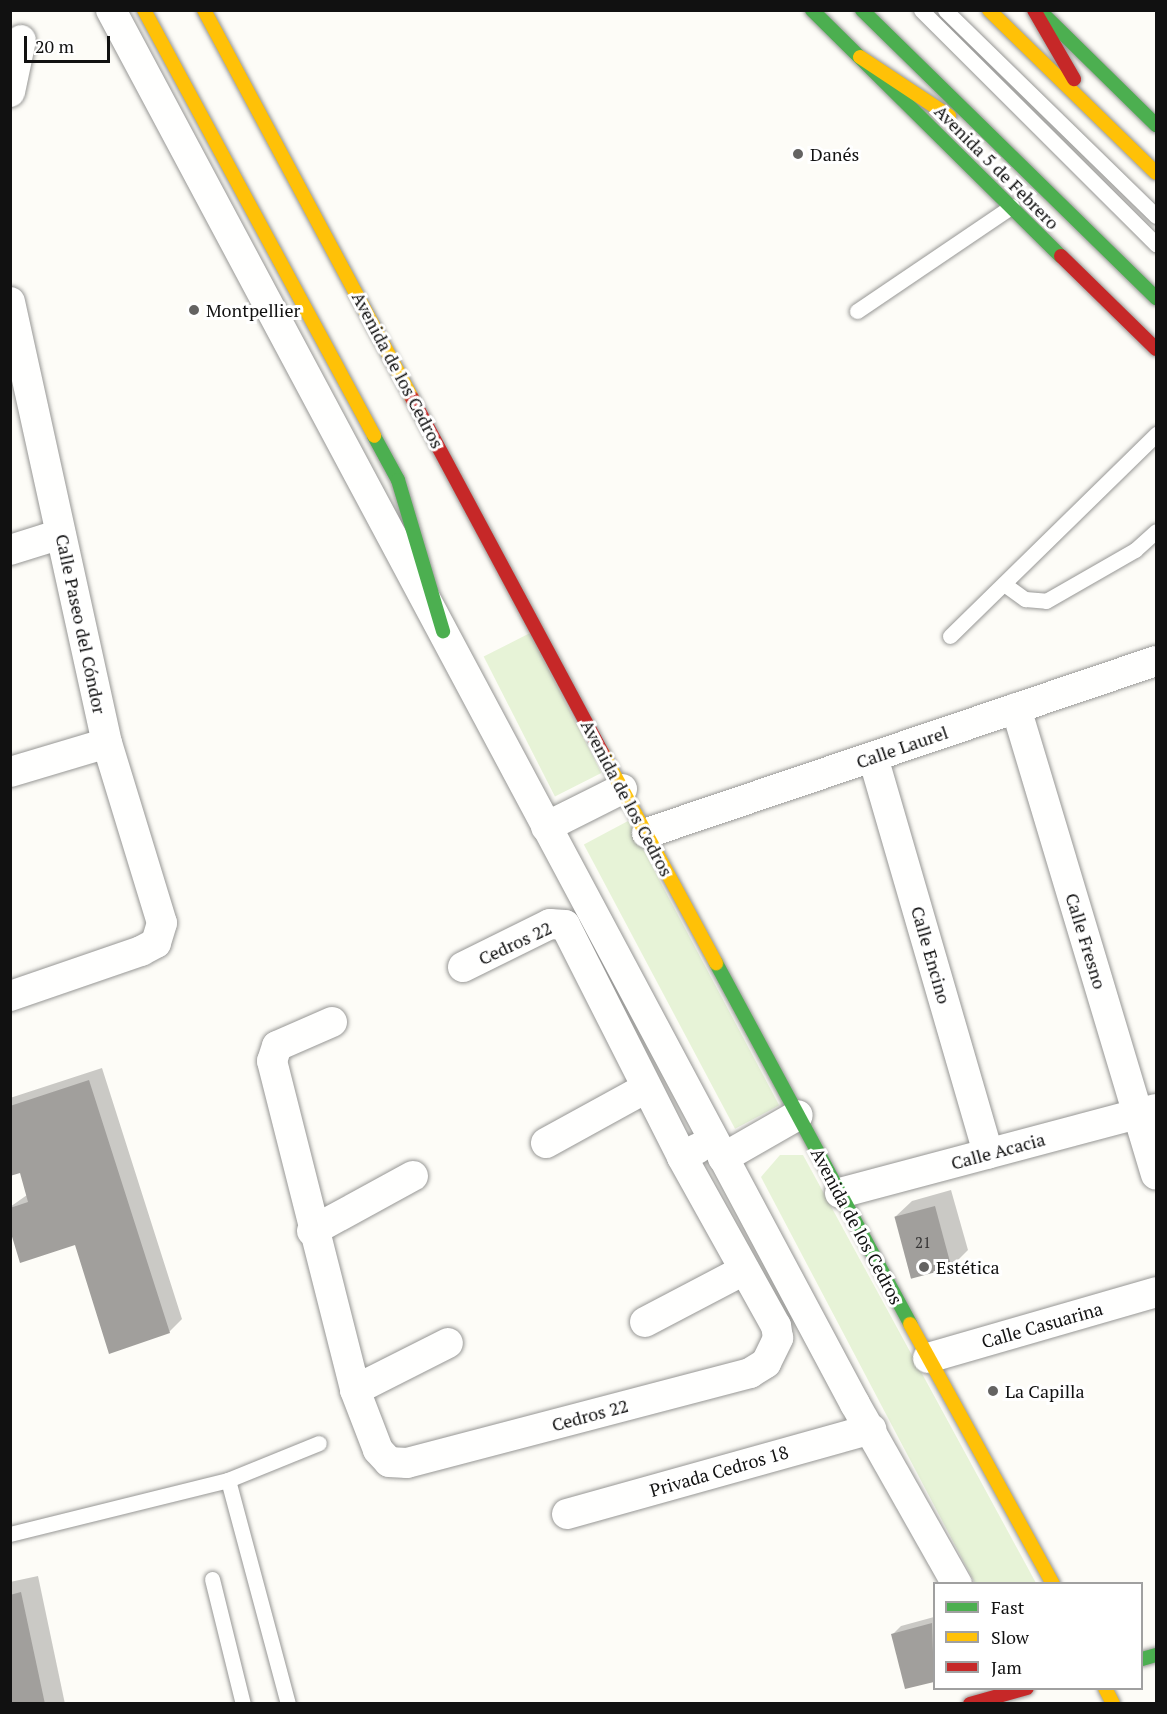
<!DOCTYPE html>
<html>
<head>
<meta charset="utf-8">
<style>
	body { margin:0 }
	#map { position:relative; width:1167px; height:1714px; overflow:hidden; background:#fdfcf7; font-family:"PT Serif",serif }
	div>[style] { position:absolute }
	.green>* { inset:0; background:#e7f3d7; transform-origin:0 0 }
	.shadow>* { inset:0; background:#0003 }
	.building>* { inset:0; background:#a19f9c; transform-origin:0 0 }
	.roads { filter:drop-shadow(0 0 2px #979795) drop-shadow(0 0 2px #979795) }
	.lane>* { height:15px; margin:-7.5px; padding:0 7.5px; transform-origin:7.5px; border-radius:7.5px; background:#fffffe }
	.street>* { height:30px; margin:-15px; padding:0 15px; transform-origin:15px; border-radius:15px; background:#fffffe }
	.fast>* { height:14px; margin:-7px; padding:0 7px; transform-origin:7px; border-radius:7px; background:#4caf50 }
	.slow>* { height:14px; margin:-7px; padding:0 7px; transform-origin:7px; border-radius:7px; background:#ffc107 }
	.jam>* { height:14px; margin:-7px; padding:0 7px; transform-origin:7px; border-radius:7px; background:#c62828 }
	.dots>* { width:16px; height:16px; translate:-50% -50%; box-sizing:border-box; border:3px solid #fff; border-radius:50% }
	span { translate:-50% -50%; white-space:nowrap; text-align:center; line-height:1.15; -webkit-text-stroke:6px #fff; paint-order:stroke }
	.number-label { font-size:15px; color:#353434 }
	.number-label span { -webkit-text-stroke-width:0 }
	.poi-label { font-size:18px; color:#111 }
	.left { translate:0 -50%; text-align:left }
	.street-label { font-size:18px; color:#111 }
	.frame { position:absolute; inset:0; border:12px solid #111; pointer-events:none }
	.legend { position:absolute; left:933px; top:1582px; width:210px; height:108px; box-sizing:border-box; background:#fff; border:2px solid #a0a0a0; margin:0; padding:8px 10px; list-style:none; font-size:18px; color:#111 }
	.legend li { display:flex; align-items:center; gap:12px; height:30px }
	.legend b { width:30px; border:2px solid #a0a0a0 }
	.scale { position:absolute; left:24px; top:36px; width:86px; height:27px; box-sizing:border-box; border:3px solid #111; border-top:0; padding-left:8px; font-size:18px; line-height:21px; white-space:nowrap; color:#111; -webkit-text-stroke:4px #fff; paint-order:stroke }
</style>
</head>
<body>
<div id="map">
	<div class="green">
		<div style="left:530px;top:633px;width:157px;height:52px;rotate:63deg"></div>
		<div style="left:628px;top:821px;width:322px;height:50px;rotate:62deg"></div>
		<div style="clip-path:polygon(780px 1155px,803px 1155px,1036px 1583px,975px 1583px,761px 1177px)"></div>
	</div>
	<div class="shadow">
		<div style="clip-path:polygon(102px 1068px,182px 1319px,169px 1332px,76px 1243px,10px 1225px,10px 1207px,27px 1195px,21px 1171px,10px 1175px,10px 1098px)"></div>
		<div style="clip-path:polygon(951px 1190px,968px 1250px,951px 1267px,895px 1217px,912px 1201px)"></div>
		<div style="clip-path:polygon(38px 1576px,65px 1704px,10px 1704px,10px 1582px)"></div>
		<div style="clip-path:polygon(934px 1617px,934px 1681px,906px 1688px,892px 1635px,901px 1626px)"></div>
	</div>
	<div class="building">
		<div style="clip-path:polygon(89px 1080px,170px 1333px,109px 1354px,75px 1245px,20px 1263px,10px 1230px,10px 1208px,28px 1202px,20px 1173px,10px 1176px,10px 1106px)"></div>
		<div style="left:935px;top:1206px;width:64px;height:42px;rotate:75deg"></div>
		<div style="clip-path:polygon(21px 1592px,45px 1704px,10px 1704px,10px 1595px)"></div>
		<div style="clip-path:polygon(932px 1623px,934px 1682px,905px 1689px,891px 1634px)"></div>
	</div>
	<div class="roads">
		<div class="lane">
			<div style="left:921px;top:10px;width:332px;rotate:44.9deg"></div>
			<div style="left:945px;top:10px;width:295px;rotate:44.3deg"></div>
			<div style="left:857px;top:311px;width:187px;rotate:-34.1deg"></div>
			<div style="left:1004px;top:584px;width:26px;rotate:36deg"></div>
			<div style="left:1025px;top:599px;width:21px;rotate:5deg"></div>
			<div style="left:1046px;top:601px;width:103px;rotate:-29.8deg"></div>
			<div style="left:1135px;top:550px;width:28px;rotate:-42deg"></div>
			<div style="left:950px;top:636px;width:289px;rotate:-44.4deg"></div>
			<div style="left:228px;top:1480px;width:232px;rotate:75deg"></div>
			<div style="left:10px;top:1534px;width:225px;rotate:-13.9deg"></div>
			<div style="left:228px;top:1480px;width:98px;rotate:-22.1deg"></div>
			<div style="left:212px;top:1579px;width:129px;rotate:76.1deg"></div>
		</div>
		<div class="street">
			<div style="left:111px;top:10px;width:1580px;rotate:61.91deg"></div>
			<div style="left:855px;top:1404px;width:207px;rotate:60.5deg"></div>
			<div style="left:10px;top:92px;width:53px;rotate:-78.1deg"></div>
			<div style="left:10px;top:302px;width:452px;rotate:77.6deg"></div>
			<div style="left:107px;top:743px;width:188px;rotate:73deg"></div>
			<div style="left:162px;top:923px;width:21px;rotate:107deg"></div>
			<div style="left:156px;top:943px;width:17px;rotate:152deg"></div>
			<div style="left:141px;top:951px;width:139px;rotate:161deg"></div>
			<div style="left:10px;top:550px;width:53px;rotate:-17.4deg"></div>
			<div style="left:1016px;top:708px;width:487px;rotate:73.3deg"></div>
			<div style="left:873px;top:757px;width:413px;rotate:73.8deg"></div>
			<div style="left:10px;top:772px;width:101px;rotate:-16.6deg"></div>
			<div style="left:546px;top:827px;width:85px;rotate:-26.6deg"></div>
			<div style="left:647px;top:833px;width:537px;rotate:-18.67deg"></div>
			<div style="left:463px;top:967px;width:97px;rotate:-26.3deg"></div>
			<div style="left:550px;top:924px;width:15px;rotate:4deg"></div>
			<div style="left:565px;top:925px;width:260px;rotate:63.2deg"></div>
			<div style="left:682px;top:1157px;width:18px;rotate:-29deg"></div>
			<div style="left:332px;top:1022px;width:60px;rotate:156.4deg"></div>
			<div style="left:277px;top:1046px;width:16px;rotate:108deg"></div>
			<div style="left:272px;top:1061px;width:339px;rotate:75.8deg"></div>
			<div style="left:355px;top:1390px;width:64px;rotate:69deg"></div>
			<div style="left:378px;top:1450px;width:16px;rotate:47deg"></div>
			<div style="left:389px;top:1462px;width:18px;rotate:3deg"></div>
			<div style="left:407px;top:1463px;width:355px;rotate:-14.7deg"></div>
			<div style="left:750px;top:1373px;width:19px;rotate:-32deg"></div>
			<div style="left:766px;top:1363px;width:28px;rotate:-64deg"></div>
			<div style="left:778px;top:1338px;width:12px;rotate:-99deg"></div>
			<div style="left:776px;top:1326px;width:193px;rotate:-119.1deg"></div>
			<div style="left:546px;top:1143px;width:114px;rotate:-28.8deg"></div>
			<div style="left:723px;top:1158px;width:86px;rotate:-29.8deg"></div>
			<div style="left:840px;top:1193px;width:327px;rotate:-14.9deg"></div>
			<div style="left:312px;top:1231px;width:115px;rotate:-28.6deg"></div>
			<div style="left:645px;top:1322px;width:112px;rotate:-27.7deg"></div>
			<div style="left:928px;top:1358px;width:237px;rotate:-16.1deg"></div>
			<div style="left:355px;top:1390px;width:104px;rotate:-26.8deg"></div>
			<div style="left:567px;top:1514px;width:316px;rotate:-15.6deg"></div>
		</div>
		<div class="fast">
			<div style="left:812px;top:10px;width:350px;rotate:44.7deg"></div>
			<div style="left:862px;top:10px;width:412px;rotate:44.4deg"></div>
			<div style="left:1040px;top:11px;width:163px;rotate:44.5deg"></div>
			<div style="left:374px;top:436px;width:50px;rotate:61.4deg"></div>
			<div style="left:398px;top:480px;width:158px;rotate:73.4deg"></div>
			<div style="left:716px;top:963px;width:410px;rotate:61.7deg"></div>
			<div style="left:1142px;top:1659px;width:15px;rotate:-16deg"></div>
		</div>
		<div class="slow">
			<div style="left:144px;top:10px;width:484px;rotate:61.6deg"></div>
			<div style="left:204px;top:10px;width:440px;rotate:61.8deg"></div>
			<div style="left:989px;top:10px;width:233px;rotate:44.3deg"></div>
			<div style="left:860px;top:57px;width:107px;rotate:33.5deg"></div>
			<div style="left:603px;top:754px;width:238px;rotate:61.6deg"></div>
			<div style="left:910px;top:1324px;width:297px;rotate:61.2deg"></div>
			<div style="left:1105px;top:1688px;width:18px;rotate:63deg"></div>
		</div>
		<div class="jam">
			<div style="left:1034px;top:10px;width:80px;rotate:59.9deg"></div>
			<div style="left:1061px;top:256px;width:133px;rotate:44.4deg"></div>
			<div style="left:412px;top:398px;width:404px;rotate:61.8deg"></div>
			<div style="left:970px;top:1704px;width:59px;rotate:-15.7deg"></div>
		</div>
	</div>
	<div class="dots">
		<div style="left:798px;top:154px;background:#646362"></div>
		<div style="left:194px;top:310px;background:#646362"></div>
		<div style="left:924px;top:1267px;background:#646362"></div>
		<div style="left:993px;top:1391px;background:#646362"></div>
	</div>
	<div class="number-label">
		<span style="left:923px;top:1243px">21</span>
	</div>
	<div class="poi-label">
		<span class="left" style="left:810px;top:154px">Danés</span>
		<span class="left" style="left:206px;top:310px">Montpellier</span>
		<span class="left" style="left:936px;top:1267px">Estética</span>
		<span class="left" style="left:1005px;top:1391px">La Capilla</span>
	</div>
	<div class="street-label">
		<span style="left:997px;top:167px;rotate:45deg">Avenida 5 de Febrero</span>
		<span style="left:398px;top:370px;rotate:62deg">Avenida de los Cedros</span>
		<span style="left:81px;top:624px;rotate:78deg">Calle Paseo del Cóndor</span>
		<span style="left:902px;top:747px;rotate:-19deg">Calle Laurel</span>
		<span style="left:627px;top:798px;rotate:62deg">Avenida de los Cedros</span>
		<span style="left:1086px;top:941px;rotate:73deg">Calle Fresno</span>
		<span style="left:515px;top:943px;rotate:-25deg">Cedros 22</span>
		<span style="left:931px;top:955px;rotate:74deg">Calle Encino</span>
		<span style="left:998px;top:1151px;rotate:-15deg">Calle Acacia</span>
		<span style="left:857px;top:1226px;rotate:62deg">Avenida de los Cedros</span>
		<span style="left:1042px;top:1325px;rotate:-16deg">Calle Casuarina</span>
		<span style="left:590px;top:1415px;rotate:-15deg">Cedros 22</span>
		<span style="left:719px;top:1471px;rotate:-16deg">Privada Cedros 18</span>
	</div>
	<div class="frame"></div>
	<ul class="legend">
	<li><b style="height:8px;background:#4caf50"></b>Fast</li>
	<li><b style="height:8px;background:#ffc107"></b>Slow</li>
	<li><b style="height:8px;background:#c62828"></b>Jam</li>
	</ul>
	<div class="scale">20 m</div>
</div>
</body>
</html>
